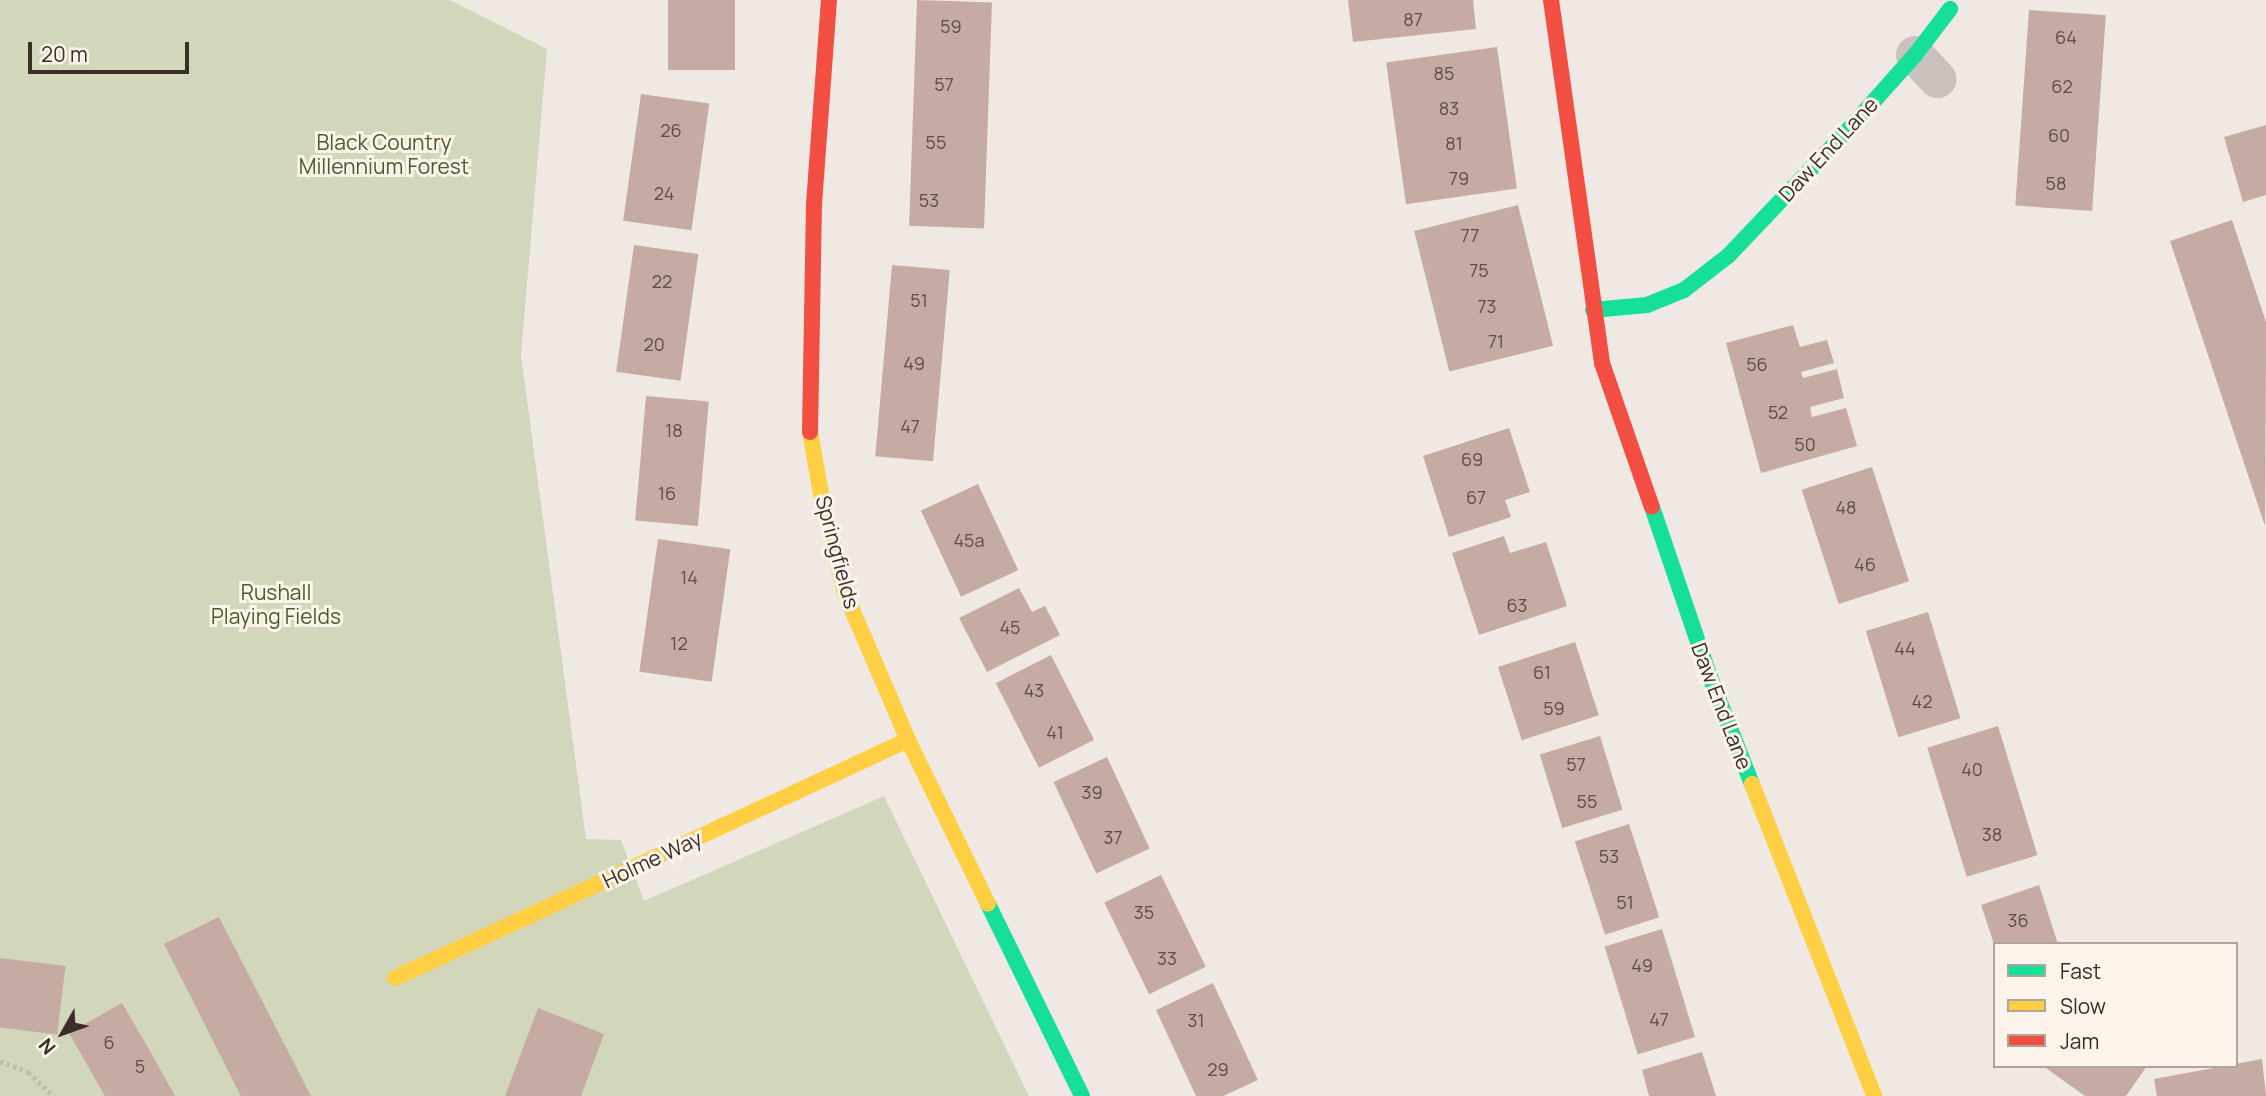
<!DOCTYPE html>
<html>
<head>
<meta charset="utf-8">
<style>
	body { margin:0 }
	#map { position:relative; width:2266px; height:1096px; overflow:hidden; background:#f0e9e3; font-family:Manrope,sans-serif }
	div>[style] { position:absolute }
	.green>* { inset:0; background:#d2d6bb }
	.building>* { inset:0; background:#c5aba3; transform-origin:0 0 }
	.path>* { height:4.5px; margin-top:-2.25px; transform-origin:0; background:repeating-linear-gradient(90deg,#c2bab4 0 3.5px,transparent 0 7px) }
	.street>* { height:38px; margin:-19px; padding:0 19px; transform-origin:19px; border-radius:19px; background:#c9c1bc }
	.fast>* { height:16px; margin:-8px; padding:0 8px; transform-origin:8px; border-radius:8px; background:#16e098 }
	.slow>* { height:16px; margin:-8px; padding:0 8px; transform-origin:8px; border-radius:8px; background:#ffcf43 }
	.jam>* { height:16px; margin:-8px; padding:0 8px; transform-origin:8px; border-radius:8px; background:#f24e42 }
	span { translate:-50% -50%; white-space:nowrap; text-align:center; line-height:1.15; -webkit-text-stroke:6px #fcf3eb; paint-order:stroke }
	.number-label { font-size:18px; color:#5e4d48 }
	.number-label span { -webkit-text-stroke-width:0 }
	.park-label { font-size:21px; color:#4c5c2a }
	.street-label { font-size:21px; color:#3b2e29 }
	.legend { position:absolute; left:1993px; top:942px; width:245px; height:126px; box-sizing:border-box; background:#fcf3eb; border:2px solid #afa49d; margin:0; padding:9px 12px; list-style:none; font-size:21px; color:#3b2e29 }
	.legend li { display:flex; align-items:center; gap:14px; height:35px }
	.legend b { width:35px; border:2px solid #afa49d }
	.north { position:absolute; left:28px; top:998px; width:70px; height:70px; -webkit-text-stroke:5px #fcf3eb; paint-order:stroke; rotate:230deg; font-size:19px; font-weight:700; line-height:28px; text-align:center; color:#3b2e29 }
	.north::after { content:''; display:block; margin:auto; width:24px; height:32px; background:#3b2e29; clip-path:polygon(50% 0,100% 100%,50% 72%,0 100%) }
	.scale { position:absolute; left:28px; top:42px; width:161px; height:32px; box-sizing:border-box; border:4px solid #3b2e29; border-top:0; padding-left:9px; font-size:21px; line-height:24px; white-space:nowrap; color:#3b2e29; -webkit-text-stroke:5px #fcf3eb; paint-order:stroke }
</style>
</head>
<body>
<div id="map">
	<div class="green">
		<div style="clip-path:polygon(0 0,450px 0,547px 49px,521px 355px,586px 839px,621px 840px,644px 901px,884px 796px,1029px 1096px,0 1096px)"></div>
	</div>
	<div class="building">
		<div style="left:668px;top:0;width:67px;height:70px"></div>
		<div style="left:917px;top:0;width:75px;height:226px;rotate:2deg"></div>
		<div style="clip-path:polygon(1348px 0,1473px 0,1476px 29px,1353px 42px)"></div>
		<div style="left:2029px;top:10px;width:77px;height:196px;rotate:4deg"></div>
		<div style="left:1497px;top:47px;width:143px;height:112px;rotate:82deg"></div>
		<div style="left:641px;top:94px;width:69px;height:128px;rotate:8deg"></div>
		<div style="clip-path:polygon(2266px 125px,2266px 195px,2243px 202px,2224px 137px)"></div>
		<div style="left:1518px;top:205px;width:145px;height:107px;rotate:76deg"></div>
		<div style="clip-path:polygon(2232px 220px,2266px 322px,2265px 526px,2170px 241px)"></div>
		<div style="left:634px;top:245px;width:65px;height:128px;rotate:8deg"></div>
		<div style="left:892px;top:265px;width:58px;height:192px;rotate:5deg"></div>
		<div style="clip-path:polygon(1793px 325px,1800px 347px,1827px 340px,1834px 363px,1801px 372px,1803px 378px,1837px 369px,1844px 398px,1810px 407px,1812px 417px,1846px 408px,1857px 446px,1761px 473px,1726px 343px)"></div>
		<div style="left:646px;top:396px;width:63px;height:125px;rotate:5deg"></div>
		<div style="clip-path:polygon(1509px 428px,1530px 492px,1505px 500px,1511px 517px,1449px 537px,1423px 456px)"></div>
		<div style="left:1872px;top:467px;width:120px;height:74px;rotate:72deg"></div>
		<div style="left:978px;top:484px;width:95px;height:63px;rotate:65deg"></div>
		<div style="clip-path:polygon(1504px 536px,1510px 553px,1546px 542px,1567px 606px,1479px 635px,1452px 553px)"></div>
		<div style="left:658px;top:539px;width:73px;height:134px;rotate:8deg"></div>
		<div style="clip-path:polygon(1019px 588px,1032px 612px,1045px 606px,1060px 635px,987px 672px,959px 618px)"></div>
		<div style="left:1928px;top:612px;width:111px;height:65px;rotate:73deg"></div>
		<div style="left:1575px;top:642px;width:77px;height:81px;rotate:72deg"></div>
		<div style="left:1051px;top:655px;width:95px;height:62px;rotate:63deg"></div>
		<div style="left:1998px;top:726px;width:135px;height:74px;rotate:73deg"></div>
		<div style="left:1600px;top:736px;width:77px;height:63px;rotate:73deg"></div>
		<div style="left:1107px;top:757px;width:101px;height:59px;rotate:65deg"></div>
		<div style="left:1629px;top:824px;width:98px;height:57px;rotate:72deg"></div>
		<div style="left:1161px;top:875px;width:102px;height:63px;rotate:64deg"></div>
		<div style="clip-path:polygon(2039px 885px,2058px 944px,1994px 944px,1981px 905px)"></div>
		<div style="clip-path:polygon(219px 917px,311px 1096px,241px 1096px,164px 944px)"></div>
		<div style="left:1662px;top:929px;width:113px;height:60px;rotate:73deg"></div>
		<div style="left:0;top:958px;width:66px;height:69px;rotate:7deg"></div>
		<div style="clip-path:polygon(1213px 983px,1258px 1080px,1223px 1096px,1196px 1096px,1156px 1010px)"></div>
		<div style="clip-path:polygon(122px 1003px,150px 1051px,175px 1096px,105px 1096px,69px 1033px)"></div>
		<div style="clip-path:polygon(538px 1008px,604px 1034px,581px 1096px,505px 1096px)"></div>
		<div style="clip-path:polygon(1702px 1052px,1716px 1096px,1649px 1096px,1642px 1070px)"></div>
		<div style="clip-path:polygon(2262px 1059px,2266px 1096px,2157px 1096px,2154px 1079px)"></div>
		<div style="clip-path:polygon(2043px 1066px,2147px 1066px,2126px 1096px,2085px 1096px)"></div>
	</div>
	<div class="path">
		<div style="left:0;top:1061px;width:30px;rotate:21deg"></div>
		<div style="left:28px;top:1072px;width:35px;rotate:43deg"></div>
	</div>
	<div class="street">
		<div style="left:1915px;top:55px;width:33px;rotate:47deg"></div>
	</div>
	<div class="fast">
		<div style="left:1593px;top:310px;width:54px;rotate:-5.3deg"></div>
		<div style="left:1647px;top:305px;width:40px;rotate:-22deg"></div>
		<div style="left:1684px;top:290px;width:56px;rotate:-37.7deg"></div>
		<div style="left:1728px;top:256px;width:174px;rotate:-46.4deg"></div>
		<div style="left:1848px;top:130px;width:101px;rotate:-48.2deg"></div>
		<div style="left:1915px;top:55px;width:58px;rotate:-52.7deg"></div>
		<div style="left:1652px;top:507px;width:180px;rotate:71.2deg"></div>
		<div style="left:1710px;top:677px;width:115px;rotate:68.6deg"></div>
		<div style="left:988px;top:904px;width:214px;rotate:63.9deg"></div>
	</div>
	<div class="slow">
		<div style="left:810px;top:432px;width:74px;rotate:79.9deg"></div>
		<div style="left:823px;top:505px;width:91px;rotate:76deg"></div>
		<div style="left:845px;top:593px;width:160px;rotate:66.8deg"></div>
		<div style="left:908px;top:740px;width:182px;rotate:64deg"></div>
		<div style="left:1752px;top:784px;width:335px;rotate:68.6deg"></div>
		<div style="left:395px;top:978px;width:566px;rotate:-24.89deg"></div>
	</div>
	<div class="jam">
		<div style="left:1551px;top:0;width:367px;rotate:82deg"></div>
		<div style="left:1602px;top:363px;width:152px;rotate:70.9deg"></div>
		<div style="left:810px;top:432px;width:228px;rotate:-89deg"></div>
		<div style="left:814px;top:204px;width:205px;rotate:-85.8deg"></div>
	</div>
	<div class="number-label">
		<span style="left:1413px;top:19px">87</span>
		<span style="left:951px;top:26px">59</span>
		<span style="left:2066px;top:37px">64</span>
		<span style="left:1444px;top:73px">85</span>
		<span style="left:944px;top:84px">57</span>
		<span style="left:2062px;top:86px">62</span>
		<span style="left:1449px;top:108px">83</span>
		<span style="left:671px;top:130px">26</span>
		<span style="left:2059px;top:135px">60</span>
		<span style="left:936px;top:142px">55</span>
		<span style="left:1454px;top:143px">81</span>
		<span style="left:1459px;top:178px">79</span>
		<span style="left:2056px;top:183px">58</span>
		<span style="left:664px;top:193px">24</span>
		<span style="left:929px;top:200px">53</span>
		<span style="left:1470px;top:235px">77</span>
		<span style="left:1479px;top:270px">75</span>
		<span style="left:662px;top:281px">22</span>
		<span style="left:919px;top:300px">51</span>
		<span style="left:1487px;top:306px">73</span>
		<span style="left:1496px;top:341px">71</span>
		<span style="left:654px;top:344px">20</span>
		<span style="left:914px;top:363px">49</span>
		<span style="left:1757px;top:364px">56</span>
		<span style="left:1778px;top:412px">52</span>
		<span style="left:910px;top:426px">47</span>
		<span style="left:674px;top:430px">18</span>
		<span style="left:1805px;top:444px">50</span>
		<span style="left:1472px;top:459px">69</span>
		<span style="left:667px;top:493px">16</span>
		<span style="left:1476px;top:497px">67</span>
		<span style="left:1846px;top:507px">48</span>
		<span style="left:969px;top:540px">45a</span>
		<span style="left:1865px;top:564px">46</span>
		<span style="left:689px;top:577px">14</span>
		<span style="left:1517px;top:605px">63</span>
		<span style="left:1010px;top:627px">45</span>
		<span style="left:679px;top:643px">12</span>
		<span style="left:1905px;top:648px">44</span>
		<span style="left:1542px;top:672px">61</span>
		<span style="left:1034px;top:690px">43</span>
		<span style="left:1922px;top:701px">42</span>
		<span style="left:1554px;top:708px">59</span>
		<span style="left:1055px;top:732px">41</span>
		<span style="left:1576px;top:764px">57</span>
		<span style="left:1972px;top:769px">40</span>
		<span style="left:1092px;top:792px">39</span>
		<span style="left:1587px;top:801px">55</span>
		<span style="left:1992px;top:834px">38</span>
		<span style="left:1113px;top:837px">37</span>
		<span style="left:1609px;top:856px">53</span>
		<span style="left:1625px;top:902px">51</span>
		<span style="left:1144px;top:912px">35</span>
		<span style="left:2018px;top:920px">36</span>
		<span style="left:1167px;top:958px">33</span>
		<span style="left:1642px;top:965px">49</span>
		<span style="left:1659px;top:1019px">47</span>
		<span style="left:1196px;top:1020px">31</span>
		<span style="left:109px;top:1042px">6</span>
		<span style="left:140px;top:1066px">5</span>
		<span style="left:1218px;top:1069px">29</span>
	</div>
	<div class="park-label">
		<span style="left:384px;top:154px">Black Country<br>Millennium Forest</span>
		<span style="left:276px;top:604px">Rushall<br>Playing Fields</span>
	</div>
	<div class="street-label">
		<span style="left:1828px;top:149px;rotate:-47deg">Daw End Lane</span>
		<span style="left:838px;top:552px;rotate:75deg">Springfields</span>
		<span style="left:1722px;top:706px;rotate:69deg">Daw End Lane</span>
		<span style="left:652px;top:859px;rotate:-25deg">Holme Way</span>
	</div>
	<ul class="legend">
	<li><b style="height:9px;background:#16e098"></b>Fast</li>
	<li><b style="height:9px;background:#ffcf43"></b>Slow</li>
	<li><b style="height:9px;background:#f24e42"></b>Jam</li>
	</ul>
	<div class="north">N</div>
	<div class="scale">20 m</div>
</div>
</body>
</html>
